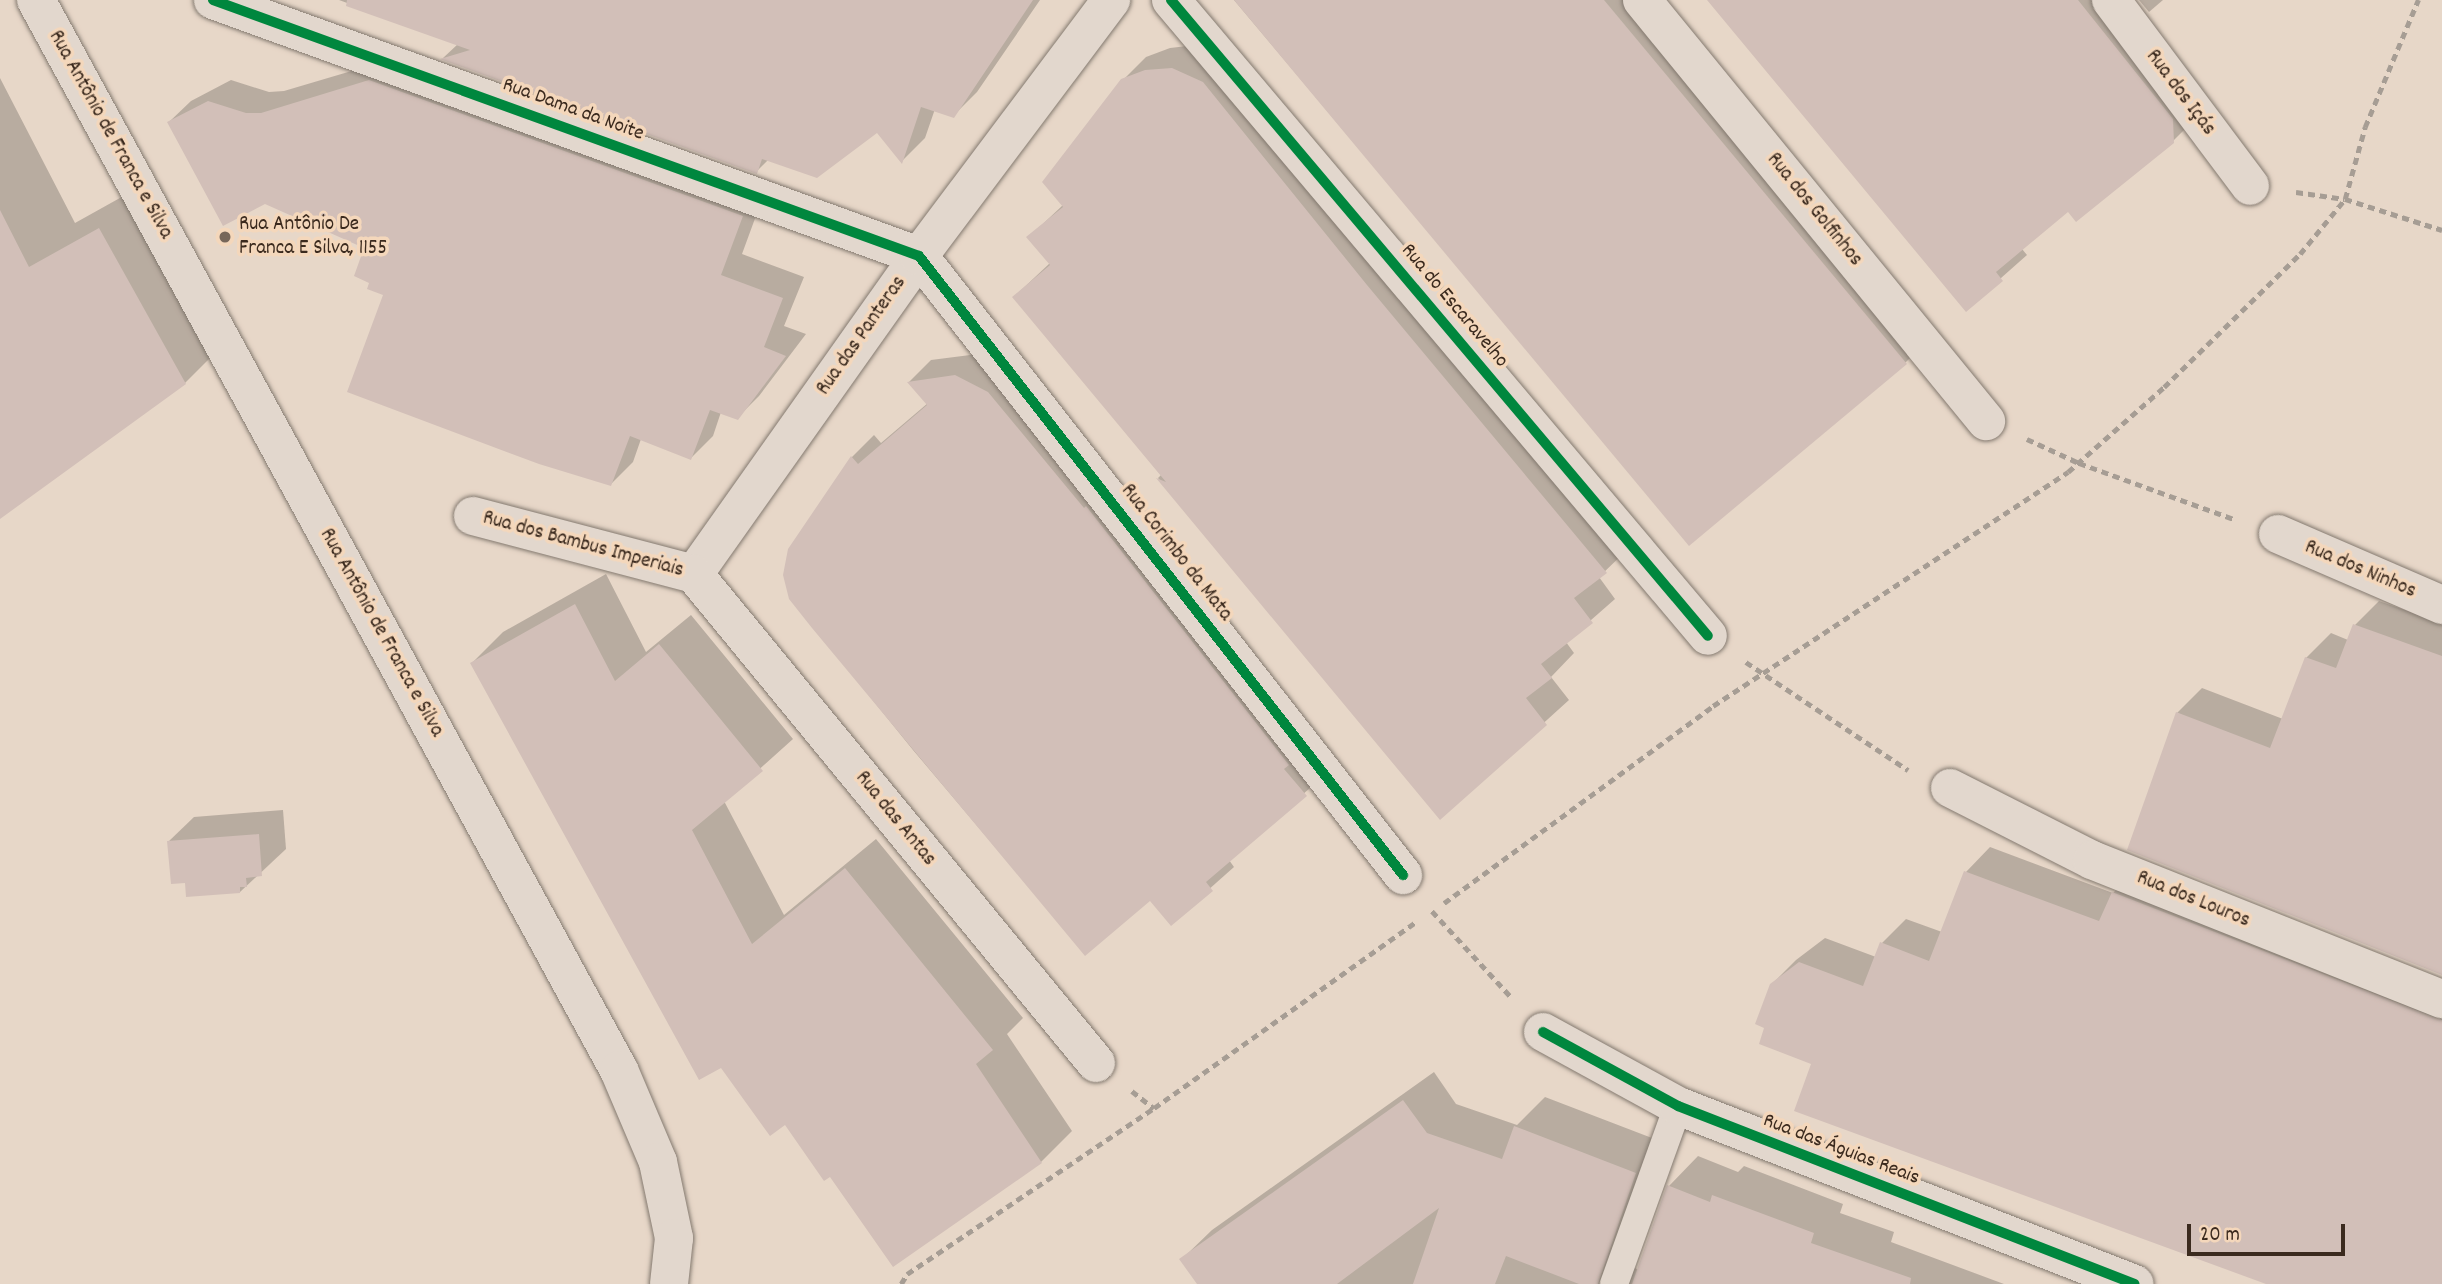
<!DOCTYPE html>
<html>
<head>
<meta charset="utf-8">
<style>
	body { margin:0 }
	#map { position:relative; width:2442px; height:1284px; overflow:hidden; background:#e7d7c8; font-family:Dekko,sans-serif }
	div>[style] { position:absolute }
	.shadow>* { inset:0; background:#0003 }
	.building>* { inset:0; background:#d2bfb8 }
	.path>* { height:4.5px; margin-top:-2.25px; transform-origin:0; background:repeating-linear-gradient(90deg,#a69d94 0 7px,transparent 0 12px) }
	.roads { filter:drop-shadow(0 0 2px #83796f) drop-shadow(0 0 2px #83796f) }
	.service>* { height:28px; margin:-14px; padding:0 14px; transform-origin:14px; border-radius:14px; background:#e2d7cd }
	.minor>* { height:38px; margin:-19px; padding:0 19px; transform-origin:19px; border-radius:19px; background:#e2d7cd }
	.secondary>* { height:38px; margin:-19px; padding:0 19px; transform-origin:19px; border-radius:19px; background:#e2d7cd }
	.cycleway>* { height:10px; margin:-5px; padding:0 5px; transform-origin:5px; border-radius:5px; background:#00873e }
	.dots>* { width:19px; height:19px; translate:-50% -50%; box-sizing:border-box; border:4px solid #f4d7bb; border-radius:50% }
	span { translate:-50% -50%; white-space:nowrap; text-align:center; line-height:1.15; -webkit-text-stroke:7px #f4d7bb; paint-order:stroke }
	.street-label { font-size:21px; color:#3b2a1e }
	.poi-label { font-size:21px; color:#3b2a1e }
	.left { translate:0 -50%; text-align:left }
	.scale { position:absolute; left:2187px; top:1224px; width:158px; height:32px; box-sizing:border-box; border:4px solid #3b2a1e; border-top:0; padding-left:9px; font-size:21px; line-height:24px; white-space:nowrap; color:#3b2a1e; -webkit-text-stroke:5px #f4d7bb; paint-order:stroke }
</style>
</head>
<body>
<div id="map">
	<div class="shadow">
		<div style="clip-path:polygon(339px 0,1040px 0,977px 92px,953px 116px,935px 109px,925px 138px,902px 161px,877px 131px,769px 159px,756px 172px,443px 58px,458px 44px)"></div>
		<div style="clip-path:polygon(1234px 0,1649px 0,1931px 337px,1906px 362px,1690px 543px)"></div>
		<div style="clip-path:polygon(1708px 0,2127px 0,2198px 116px,2172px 142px,2068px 210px,2022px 249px,2027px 255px,1966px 309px)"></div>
		<div style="clip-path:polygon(2139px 0,2163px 0,2149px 12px)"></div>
		<div style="clip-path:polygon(1196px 45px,1629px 548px,1599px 577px,1615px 599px,1566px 642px,1574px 653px,1551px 677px,1569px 700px,1440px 817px,1158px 478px,1161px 475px,1014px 297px,1050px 263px,1029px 237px,1063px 205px,1122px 81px,1146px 57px,1170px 48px)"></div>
		<div style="clip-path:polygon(392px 59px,764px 194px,742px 254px,804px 277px,784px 326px,806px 334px,759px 396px,737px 418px,721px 412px,713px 436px,691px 458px,641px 439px,633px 462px,611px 484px,371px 282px,366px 247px,169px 122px,191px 101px,231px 80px,269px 92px,284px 91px)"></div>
		<div style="clip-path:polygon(0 78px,75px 223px,145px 184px,230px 338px,185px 383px,0 517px)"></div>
		<div style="clip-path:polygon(978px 354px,1328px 772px,1229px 860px,1234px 867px,1171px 923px,1151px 898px,1085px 953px,913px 750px,791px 599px,790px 550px,852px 457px,874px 435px,881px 443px,928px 403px,909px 382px,931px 360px)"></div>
		<div style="clip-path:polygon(606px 574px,646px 652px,691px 615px,793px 739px,724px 801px,784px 915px,876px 839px,1023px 1018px,1007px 1034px,1072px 1131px,1041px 1162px,894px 1265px,472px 663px,503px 632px)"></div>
		<div style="clip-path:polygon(2379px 601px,2442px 623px,2442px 974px,2129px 849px,2177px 713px,2202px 688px,2283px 719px,2306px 658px,2331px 633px,2348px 640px,2355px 625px)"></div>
		<div style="clip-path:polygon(283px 810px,286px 849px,240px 892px,186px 881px,168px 842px,194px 817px)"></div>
		<div style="clip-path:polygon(1990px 847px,2113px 893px,2138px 868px,2442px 989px,2442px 1284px,2268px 1284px,1814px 1063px,1766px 1027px,1771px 985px,1796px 960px,1825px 938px,1876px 957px,1882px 943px,1906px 919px,1942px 932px,1966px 872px)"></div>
		<div style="clip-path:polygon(1434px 1072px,1456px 1104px,1517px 1125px,1545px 1097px,1665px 1143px,1630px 1264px,1638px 1270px,1669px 1186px,1698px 1156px,1738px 1172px,1744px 1166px,1843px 1204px,1840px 1213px,1894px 1232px,1891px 1242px,2004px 1284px,1200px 1284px,1182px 1259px,1212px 1230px)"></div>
	</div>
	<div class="building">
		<div style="clip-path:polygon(347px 0,1033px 0,954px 118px,921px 107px,902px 164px,877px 133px,817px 178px,762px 159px,757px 174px,440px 59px,470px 50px,346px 6px)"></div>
		<div style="clip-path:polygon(1234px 0,1604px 0,1907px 364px,1689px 546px)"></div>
		<div style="clip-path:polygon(1707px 0,2078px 0,2173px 119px,2174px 143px,2076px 222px,2068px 212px,1996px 272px,2003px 281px,1966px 312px)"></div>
		<div style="clip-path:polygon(1172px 68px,1203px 82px,1367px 285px,1607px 573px,1574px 598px,1593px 623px,1541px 664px,1552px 678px,1526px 698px,1547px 725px,1440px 820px,1156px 478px,1166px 482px,1012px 297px,1050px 265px,1026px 237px,1063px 207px,1042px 182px,1121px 79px,1145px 70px)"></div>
		<div style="clip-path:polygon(369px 80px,743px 216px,721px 275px,783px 298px,764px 347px,786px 356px,738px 420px,710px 410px,691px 460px,630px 436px,611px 486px,539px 464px,347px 392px,383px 295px,367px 289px,369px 283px,354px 276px,364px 248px,265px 204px,223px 226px,167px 122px,208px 101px,246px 113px,261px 113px)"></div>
		<div style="clip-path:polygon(0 210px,29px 267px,99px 228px,186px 384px,0 519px)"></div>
		<div style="clip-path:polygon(955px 375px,988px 392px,1084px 508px,1086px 506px,1289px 765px,1284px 769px,1307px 796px,1206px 882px,1213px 891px,1171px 926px,1150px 901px,1085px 956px,812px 628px,789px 599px,783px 575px,788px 549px,851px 456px,858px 464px,927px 405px,907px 382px)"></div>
		<div style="clip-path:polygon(575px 604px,615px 681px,659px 644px,763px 771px,692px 830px,752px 944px,845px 868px,993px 1050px,976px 1064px,1042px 1163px,893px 1267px,830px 1177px,824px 1181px,785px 1125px,770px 1136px,721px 1068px,699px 1080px,470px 663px)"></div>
		<div style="clip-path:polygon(2353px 624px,2442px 656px,2442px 975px,2127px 850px,2176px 712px,2270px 748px,2305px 657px,2336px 668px)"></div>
		<div style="clip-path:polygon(259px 834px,262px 876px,246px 878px,247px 887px,240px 887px,240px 893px,186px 897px,185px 883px,171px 884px,167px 841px)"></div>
		<div style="clip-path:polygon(1964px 871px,2099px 921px,2112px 892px,2442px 1020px,2442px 1284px,2266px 1284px,1794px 1111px,1811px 1064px,1759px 1044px,1764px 1028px,1755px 1024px,1770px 984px,1799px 962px,1863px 986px,1880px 942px,1929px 961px)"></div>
		<div style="clip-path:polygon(1403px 1100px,1427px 1133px,1502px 1159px,1514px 1126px,1636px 1173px,1598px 1284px,1579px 1284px,1506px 1256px,1495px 1284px,1413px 1284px,1439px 1208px,1337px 1284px,1197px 1284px,1179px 1259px)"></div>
		<div style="clip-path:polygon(1667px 1185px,1710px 1202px,1712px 1195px,1814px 1233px,1811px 1243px,1911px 1278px,1910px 1284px,1632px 1284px)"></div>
	</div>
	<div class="path">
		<div style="left:2296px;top:192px;width:49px;rotate:8.1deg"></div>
		<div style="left:2345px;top:199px;width:102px;rotate:17.7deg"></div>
		<div style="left:2027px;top:439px;width:57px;rotate:24.8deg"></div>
		<div style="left:2079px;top:463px;width:165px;rotate:19.9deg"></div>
		<div style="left:1746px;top:662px;width:195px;rotate:33.7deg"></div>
		<div style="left:1444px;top:903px;width:333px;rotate:-36.2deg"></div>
		<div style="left:1713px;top:706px;width:425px;rotate:-33.4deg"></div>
		<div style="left:2068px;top:472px;width:128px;rotate:-41.5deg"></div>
		<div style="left:2164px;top:387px;width:190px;rotate:-44.4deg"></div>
		<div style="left:2300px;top:254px;width:71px;rotate:-50.7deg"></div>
		<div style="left:2345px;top:199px;width:75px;rotate:-74.5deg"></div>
		<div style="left:2365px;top:127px;width:138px;rotate:-67.3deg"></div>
		<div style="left:1432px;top:911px;width:117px;rotate:47.4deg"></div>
		<div style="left:1132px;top:1091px;width:28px;rotate:38deg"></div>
		<div style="left:901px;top:1284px;width:12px;rotate:-59deg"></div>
		<div style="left:907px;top:1274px;width:298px;rotate:-33.9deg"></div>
		<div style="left:1154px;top:1108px;width:321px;rotate:-35.4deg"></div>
	</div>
	<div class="roads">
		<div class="service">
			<div style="left:1614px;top:1284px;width:189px;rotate:-70.2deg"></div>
		</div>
		<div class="minor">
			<div style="left:213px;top:0;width:751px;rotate:19.93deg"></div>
			<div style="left:919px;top:256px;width:786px;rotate:51.98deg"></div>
			<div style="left:1171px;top:0;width:832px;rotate:49.82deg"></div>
			<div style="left:1642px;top:0;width:544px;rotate:50.75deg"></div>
			<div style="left:2111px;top:0;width:232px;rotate:53.2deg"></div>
			<div style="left:473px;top:516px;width:228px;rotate:14.7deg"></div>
			<div style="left:2278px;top:534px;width:179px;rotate:23.4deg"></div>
			<div style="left:694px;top:574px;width:390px;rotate:-54.7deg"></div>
			<div style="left:919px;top:256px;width:320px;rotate:-53.1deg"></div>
			<div style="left:694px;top:574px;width:633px;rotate:50.58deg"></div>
			<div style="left:1950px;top:788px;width:159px;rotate:26.9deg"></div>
			<div style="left:2092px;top:860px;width:377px;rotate:21.7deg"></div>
			<div style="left:1543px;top:1032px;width:154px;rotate:28.7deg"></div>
			<div style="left:1678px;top:1106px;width:490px;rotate:21.3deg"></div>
		</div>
		<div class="secondary">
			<div style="left:36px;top:0;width:1219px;rotate:61.42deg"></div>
			<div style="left:619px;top:1070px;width:100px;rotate:67deg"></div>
			<div style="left:658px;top:1162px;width:78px;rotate:78.1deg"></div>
			<div style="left:674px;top:1238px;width:46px;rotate:96.2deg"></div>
		</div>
	</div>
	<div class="cycleway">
		<div style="left:213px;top:0;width:751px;rotate:19.93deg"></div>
		<div style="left:919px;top:256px;width:786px;rotate:51.98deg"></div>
		<div style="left:1171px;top:0;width:832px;rotate:49.82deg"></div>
		<div style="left:1543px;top:1032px;width:154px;rotate:28.7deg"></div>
		<div style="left:1678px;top:1106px;width:490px;rotate:21.3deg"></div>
	</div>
	<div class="dots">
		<div style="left:225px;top:237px;background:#77675a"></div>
	</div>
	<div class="street-label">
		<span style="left:2180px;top:93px;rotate:53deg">Rua dos Içás</span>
		<span style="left:573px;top:110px;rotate:20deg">Rua Dama da Noite</span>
		<span style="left:110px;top:135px;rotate:61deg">Rua Antônio de Franca e Silva</span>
		<span style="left:1814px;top:210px;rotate:51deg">Rua dos Golfinhos</span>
		<span style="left:1454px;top:306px;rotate:50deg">Rua do Escaravelho</span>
		<span style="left:862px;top:336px;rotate:-55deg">Rua das Panteras</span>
		<span style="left:583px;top:545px;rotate:15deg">Rua dos Bambus Imperiais</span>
		<span style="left:1176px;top:553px;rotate:52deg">Rua Corimbo da Mata</span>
		<span style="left:2360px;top:570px;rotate:23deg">Rua dos Ninhos</span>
		<span style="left:381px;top:633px;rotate:61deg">Rua Antônio de Franca e Silva</span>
		<span style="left:895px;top:819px;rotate:51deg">Rua das Antas</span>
		<span style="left:2193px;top:900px;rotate:22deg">Rua dos Louros</span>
		<span style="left:1841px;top:1150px;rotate:21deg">Rua das Águias Reais</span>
	</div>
	<div class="poi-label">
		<span class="left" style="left:239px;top:237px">Rua Antônio De<br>Franca E Silva, 1155</span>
	</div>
	<div class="scale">20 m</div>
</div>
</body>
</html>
